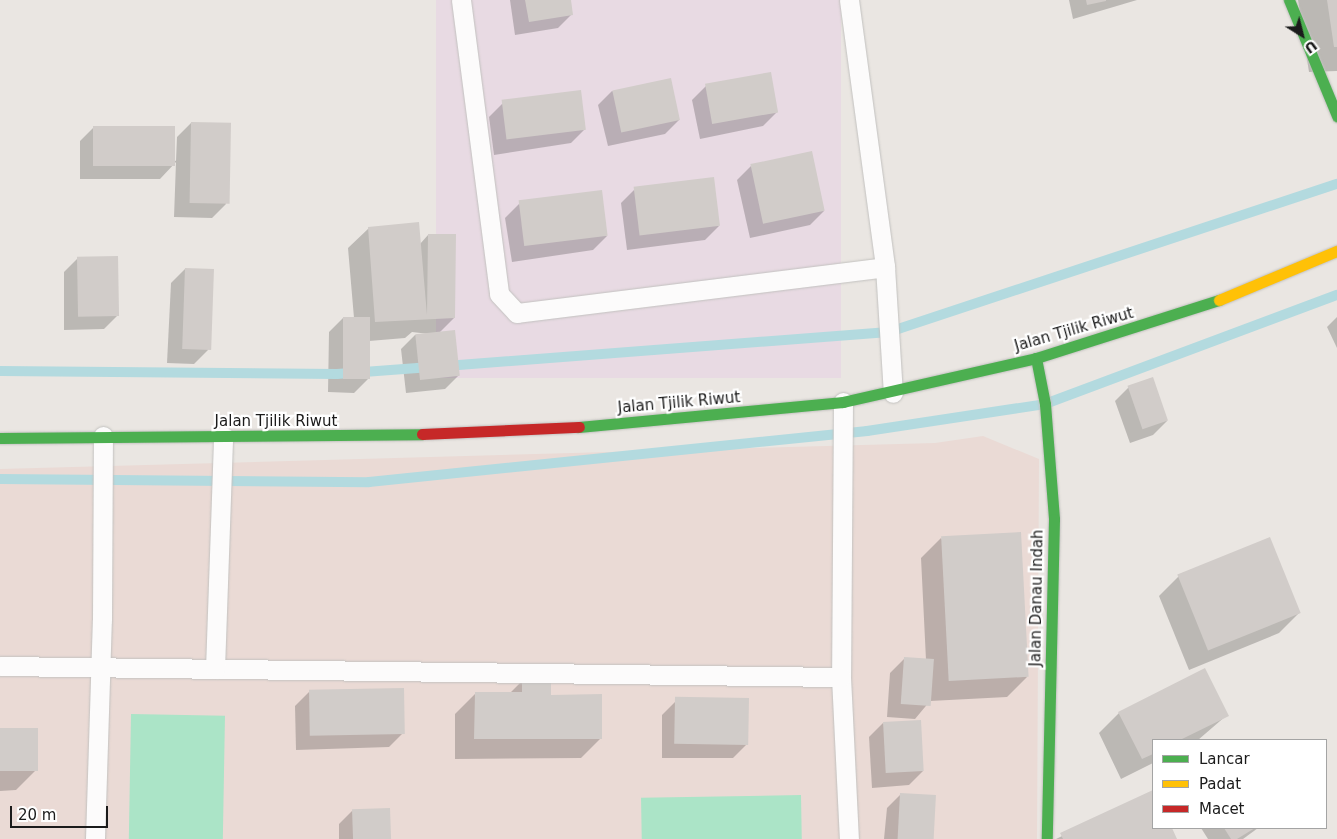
<!DOCTYPE html>
<html>
<head>
<meta charset="utf-8">
<style>
	body { margin:0 }
	#map { position:relative; width:1337px; height:839px; overflow:hidden; background:#eae6e2; font-family:"DejaVu Sans",sans-serif }
	div>[style] { position:absolute }
	.industrial>* { inset:0; background:#e8dae3; transform-origin:0 0 }
	.military>* { inset:0; background:#eadad5 }
	.pitch>* { inset:0; background:#abe4c7; transform-origin:0 0 }
	.shadow>* { inset:0; background:#0003 }
	.stream>* { height:10px; margin:-5px; padding:0 5px; transform-origin:5px; border-radius:5px; background:#b3dadf }
	.building>* { inset:0; background:#d1ccc9; transform-origin:0 0 }
	.roads { filter:drop-shadow(0 0 1px #c2c1bf) drop-shadow(0 0 1px #c2c1bf) }
	.lane>* { height:19px; margin:-9.5px; padding:0 9.5px; transform-origin:9.5px; border-radius:9.5px; background:#fcfbfb }
	.fast>* { height:11px; margin:-5.5px; padding:0 5.5px; transform-origin:5.5px; border-radius:5.5px; background:#4caf50 }
	.slow>* { height:11px; margin:-5.5px; padding:0 5.5px; transform-origin:5.5px; border-radius:5.5px; background:#ffc107 }
	.jam>* { height:11px; margin:-5.5px; padding:0 5.5px; transform-origin:5.5px; border-radius:5.5px; background:#c62828 }
	span { translate:-50% -50%; white-space:nowrap; text-align:center; line-height:1.15; -webkit-text-stroke:4.5px #fff; paint-order:stroke }
	.street-label { font-size:15px; color:#1b1b1b }
	.legend { position:absolute; left:1152px; top:739px; width:175px; height:90px; box-sizing:border-box; background:#fff; border:1px solid #a4a4a4; margin:0; padding:6px 9px; list-style:none; font-size:15px; color:#1b1b1b }
	.legend li { display:flex; align-items:center; gap:10px; height:25px }
	.legend b { width:25px; border:1px solid #a4a4a4 }
	.north { position:absolute; left:1277px; top:10px; width:50px; height:50px; -webkit-text-stroke:4px #fff; paint-order:stroke; rotate:144deg; font-size:14px; font-weight:700; line-height:20px; text-align:center; color:#1b1b1b }
	.north::after { content:''; display:block; margin:auto; width:18px; height:22px; background:#1b1b1b; clip-path:polygon(50% 0,100% 100%,50% 72%,0 100%) }
	.scale { position:absolute; left:10px; top:806px; width:98px; height:22px; box-sizing:border-box; border:2px solid #1b1b1b; border-top:0; padding-left:6px; font-size:15px; line-height:18px; white-space:nowrap; color:#1b1b1b; -webkit-text-stroke:4px #fff; paint-order:stroke }
</style>
</head>
<body>
<div id="map">
	<div class="industrial">
		<div style="left:436px;top:0;width:405px;height:378px"></div>
	</div>
	<div class="military">
		<div style="clip-path:polygon(983px 436px,1039px 459px,1037px 839px,0 839px,0 469px,935px 443px)"></div>
	</div>
	<div class="pitch">
		<div style="left:131px;top:714px;width:94px;height:125px;rotate:1deg"></div>
		<div style="left:801px;top:795px;width:44px;height:160px;rotate:89deg"></div>
	</div>
	<div class="shadow">
		<div style="clip-path:polygon(510px 0,570px 0,572px 14px,558px 28px,515px 35px)"></div>
		<div style="clip-path:polygon(1069px 0,1137px 0,1073px 19px)"></div>
		<div style="clip-path:polygon(1298px 0,1337px 0,1337px 71px,1309px 72px)"></div>
		<div style="clip-path:polygon(706px 86px,777px 112px,763px 126px,700px 139px,692px 100px)"></div>
		<div style="clip-path:polygon(612px 91px,679px 120px,665px 134px,608px 146px,598px 105px)"></div>
		<div style="clip-path:polygon(503px 103px,585px 129px,571px 143px,494px 155px,489px 117px)"></div>
		<div style="clip-path:polygon(191px 123px,226px 204px,212px 218px,174px 217px,176px 162px,160px 179px,80px 179px,80px 141px,94px 127px,176px 161px,177px 137px)"></div>
		<div style="clip-path:polygon(811px 153px,824px 211px,810px 225px,750px 238px,737px 180px,751px 166px)"></div>
		<div style="clip-path:polygon(635px 189px,719px 226px,705px 240px,627px 250px,621px 203px)"></div>
		<div style="clip-path:polygon(519px 204px,607px 236px,593px 250px,512px 262px,505px 218px)"></div>
		<div style="clip-path:polygon(369px 228px,420px 244px,428px 235px,454px 318px,439px 333px,459px 375px,445px 389px,406px 393px,401px 349px,415px 335px,429px 334px,412px 332px,405px 338px,369px 341px,368px 379px,354px 393px,328px 392px,329px 332px,343px 318px,354px 318px,348px 248px)"></div>
		<div style="clip-path:polygon(78px 258px,118px 315px,104px 329px,64px 330px,64px 272px)"></div>
		<div style="clip-path:polygon(185px 269px,208px 350px,194px 364px,167px 363px,171px 283px)"></div>
		<div style="clip-path:polygon(1337px 317px,1337px 348px,1327px 327px)"></div>
		<div style="clip-path:polygon(1129px 387px,1167px 421px,1153px 435px,1130px 443px,1115px 401px)"></div>
		<div style="clip-path:polygon(941px 538px,1027px 677px,1007px 697px,930px 701px,915px 719px,887px 717px,890px 673px,904px 659px,926px 660px,921px 558px)"></div>
		<div style="clip-path:polygon(1179px 576px,1299px 613px,1279px 633px,1189px 670px,1159px 596px)"></div>
		<div style="clip-path:polygon(523px 680px,550px 696px,601px 738px,581px 758px,455px 759px,455px 714px,475px 694px,509px 694px)"></div>
		<div style="clip-path:polygon(309px 692px,403px 733px,389px 747px,296px 750px,295px 706px)"></div>
		<div style="clip-path:polygon(676px 701px,747px 744px,733px 758px,662px 758px,662px 715px)"></div>
		<div style="clip-path:polygon(1119px 713px,1227px 715px,1198px 740px,1153px 740px,1153px 763px,1121px 779px,1099px 733px)"></div>
		<div style="clip-path:polygon(883px 723px,923px 771px,909px 785px,872px 788px,869px 737px)"></div>
		<div style="clip-path:polygon(0 730px,36px 770px,16px 790px,0 791px)"></div>
		<div style="clip-path:polygon(1153px 791px,1153px 828px,1170px 828px,1176px 839px,1056px 839px)"></div>
		<div style="clip-path:polygon(901px 794px,932px 839px,884px 839px,887px 808px)"></div>
		<div style="clip-path:polygon(353px 810px,389px 839px,339px 839px,339px 824px)"></div>
		<div style="clip-path:polygon(1201px 828px,1258px 828px,1243px 839px,1208px 839px)"></div>
	</div>
	<div class="stream">
		<div style="left:446px;top:366px;width:444px;rotate:-4.4deg"></div>
		<div style="left:889px;top:332px;width:472px;rotate:-18.3deg"></div>
		<div style="left:0;top:371px;width:337px;rotate:0.5deg"></div>
		<div style="left:337px;top:374px;width:94px;rotate:-4.3deg"></div>
		<div style="left:0;top:479px;width:369px;rotate:0.5deg"></div>
		<div style="left:369px;top:482px;width:501px;rotate:-5.85deg"></div>
		<div style="left:867px;top:431px;width:180px;rotate:-8.6deg"></div>
		<div style="left:1045px;top:404px;width:312px;rotate:-20.5deg"></div>
	</div>
	<div class="building">
		<div style="clip-path:polygon(525px 0,571px 0,573px 15px,529px 22px)"></div>
		<div style="clip-path:polygon(1086px 0,1106px 0,1106px 1px,1087px 5px)"></div>
		<div style="clip-path:polygon(1327px 0,1337px 0,1337px 47px,1334px 47px)"></div>
		<div style="left:771px;top:72px;width:41px;height:67px;rotate:80deg"></div>
		<div style="left:671px;top:78px;width:43px;height:60px;rotate:78deg"></div>
		<div style="left:581px;top:90px;width:40px;height:80px;rotate:83deg"></div>
		<div style="left:191px;top:122px;width:40px;height:81px;rotate:1deg"></div>
		<div style="left:93px;top:126px;width:82px;height:40px"></div>
		<div style="left:812px;top:151px;width:61px;height:63px;rotate:78deg"></div>
		<div style="left:714px;top:177px;width:49px;height:81px;rotate:83deg"></div>
		<div style="left:602px;top:190px;width:46px;height:84px;rotate:83deg"></div>
		<div style="clip-path:polygon(419px 222px,427px 315px,428px 234px,456px 234px,455px 318px,375px 322px,368px 227px)"></div>
		<div style="left:118px;top:256px;width:60px;height:41px;rotate:89deg"></div>
		<div style="left:185px;top:268px;width:29px;height:81px;rotate:2deg"></div>
		<div style="left:343px;top:317px;width:27px;height:62px"></div>
		<div style="left:455px;top:330px;width:46px;height:40px;rotate:84deg"></div>
		<div style="left:1153px;top:377px;width:46px;height:27px;rotate:71deg"></div>
		<div style="left:1021px;top:532px;width:145px;height:80px;rotate:87deg"></div>
		<div style="left:1270px;top:537px;width:82px;height:100px;rotate:68deg"></div>
		<div style="left:904px;top:657px;width:30px;height:47px;rotate:4deg"></div>
		<div style="clip-path:polygon(1205px 668px,1229px 716px,1180px 740px,1153px 740px,1153px 754px,1142px 759px,1118px 712px)"></div>
		<div style="clip-path:polygon(522px 678px,551px 678px,551px 695px,602px 694px,602px 739px,474px 739px,475px 692px,522px 692px)"></div>
		<div style="left:404px;top:688px;width:46px;height:95px;rotate:89deg"></div>
		<div style="left:749px;top:698px;width:47px;height:74px;rotate:91deg"></div>
		<div style="left:921px;top:720px;width:51px;height:38px;rotate:87deg"></div>
		<div style="left:38px;top:728px;width:43px;height:38px;rotate:90deg"></div>
		<div style="clip-path:polygon(1153px 790px,1153px 828px,1172px 828px,1177px 839px,1063px 839px,1060px 833px)"></div>
		<div style="left:900px;top:793px;width:36px;height:46px;rotate:3deg"></div>
		<div style="left:390px;top:808px;width:31px;height:38px;rotate:88deg"></div>
		<div style="clip-path:polygon(1224px 828px,1255px 828px,1237px 839px,1231px 839px)"></div>
	</div>
	<div class="roads">
		<div class="lane">
			<div style="left:461px;top:0;width:296px;rotate:82.6deg"></div>
			<div style="left:499px;top:294px;width:26px;rotate:47deg"></div>
			<div style="left:517px;top:313px;width:371px;rotate:-7.1deg"></div>
			<div style="left:849px;top:0;width:269px;rotate:82.3deg"></div>
			<div style="left:885px;top:267px;width:126px;rotate:86.4deg"></div>
			<div style="left:843px;top:402px;width:275px;rotate:90.4deg"></div>
			<div style="left:841px;top:677px;width:162px;rotate:87.2deg"></div>
			<div style="left:0;top:666px;width:841px;rotate:0.75deg"></div>
			<div style="left:215px;top:669px;width:233px;rotate:-88deg"></div>
			<div style="left:95px;top:839px;width:219px;rotate:-88.2deg"></div>
			<div style="left:102px;top:620px;width:184px;rotate:-89.7deg"></div>
		</div>
		<div class="fast">
			<div style="left:1289px;top:0;width:126px;rotate:67.5deg"></div>
			<div style="left:1036px;top:358px;width:47px;rotate:78.9deg"></div>
			<div style="left:1045px;top:404px;width:115px;rotate:85.5deg"></div>
			<div style="left:1054px;top:519px;width:320px;rotate:91.3deg"></div>
			<div style="left:579px;top:427px;width:265px;rotate:-5.4deg"></div>
			<div style="left:843px;top:402px;width:198px;rotate:-12.8deg"></div>
			<div style="left:1036px;top:358px;width:192px;rotate:-17.6deg"></div>
			<div style="left:0;top:438px;width:422px;rotate:-0.5deg"></div>
		</div>
		<div class="slow">
			<div style="left:1219px;top:300px;width:128px;rotate:-22.6deg"></div>
		</div>
		<div class="jam">
			<div style="left:422px;top:434px;width:157px;rotate:-2.6deg"></div>
		</div>
	</div>
	<div class="street-label">
		<span style="left:1074px;top:330px;rotate:-16deg">Jalan Tjilik Riwut</span>
		<span style="left:679px;top:403px;rotate:-5deg">Jalan Tjilik Riwut</span>
		<span style="left:276px;top:422px">Jalan Tjilik Riwut</span>
		<span style="left:1037px;top:598px;rotate:-89deg">Jalan Danau Indah</span>
	</div>
	<ul class="legend">
	<li><b style="height:6px;background:#4caf50"></b>Lancar</li>
	<li><b style="height:6px;background:#ffc107"></b>Padat</li>
	<li><b style="height:6px;background:#c62828"></b>Macet</li>
	</ul>
	<div class="north">U</div>
	<div class="scale">20 m</div>
</div>
</body>
</html>
